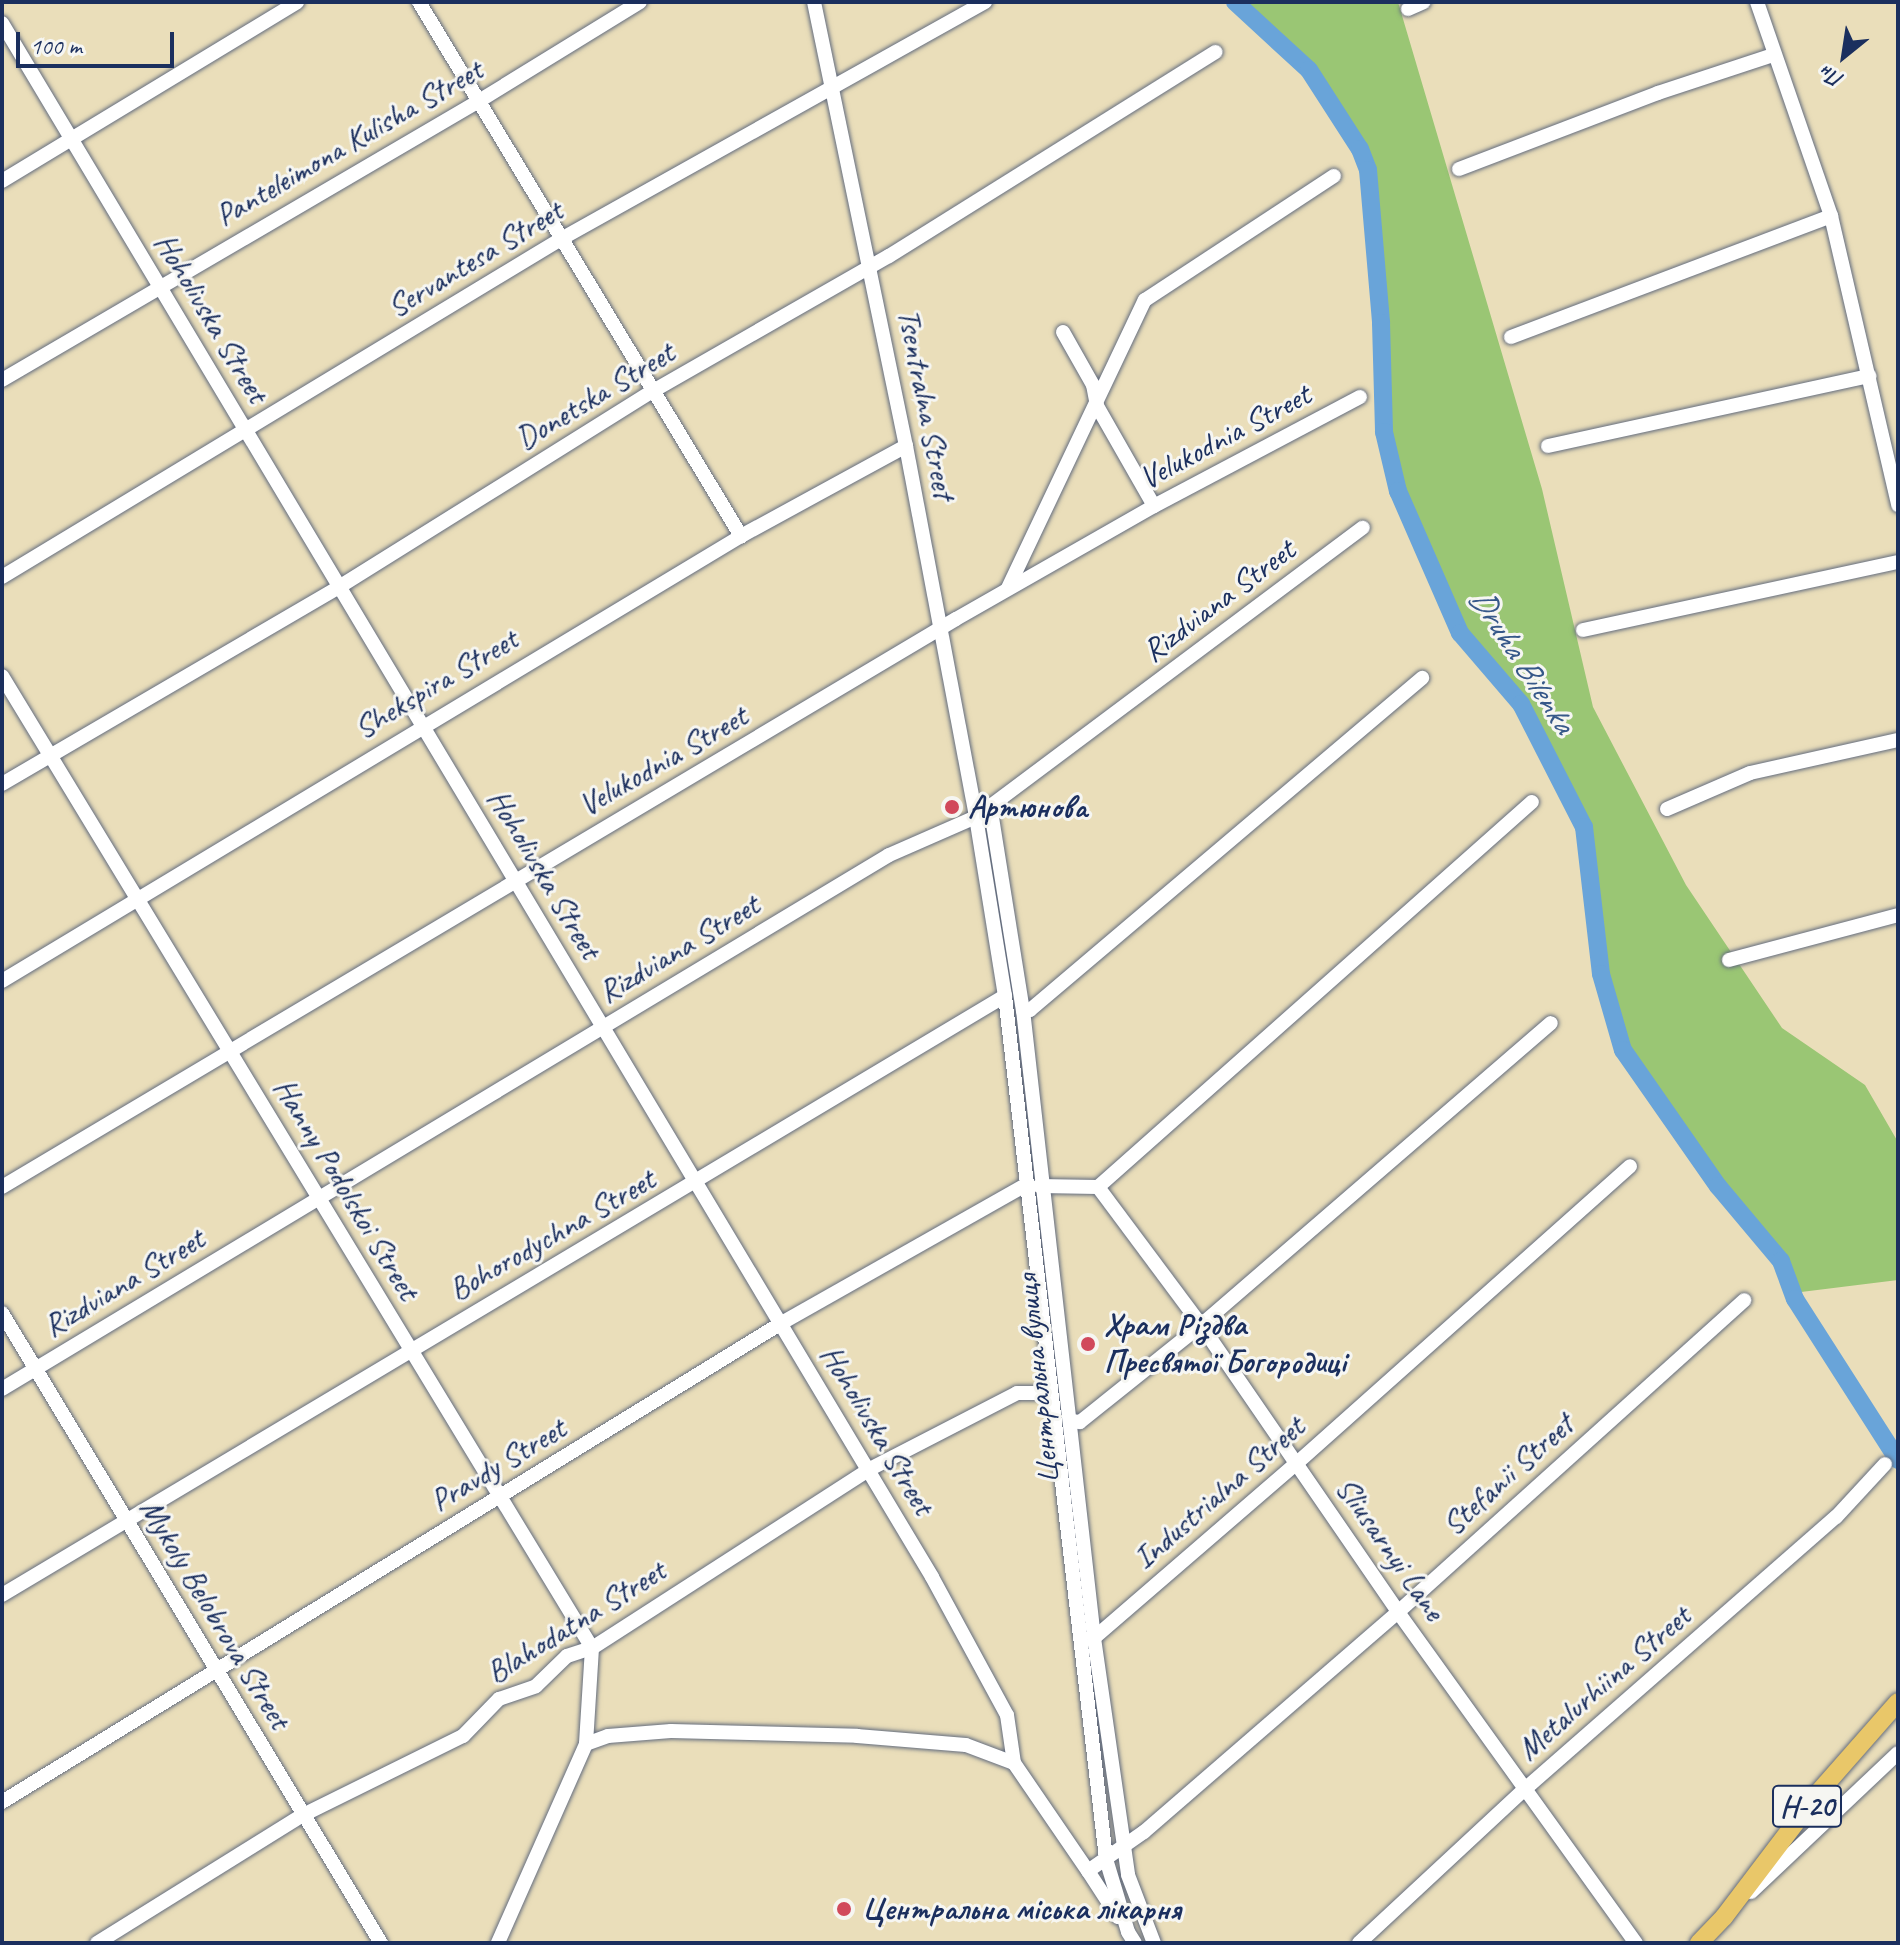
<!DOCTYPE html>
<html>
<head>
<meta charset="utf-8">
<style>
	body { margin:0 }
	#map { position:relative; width:1900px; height:1945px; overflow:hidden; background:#eadeba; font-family:Caveat,sans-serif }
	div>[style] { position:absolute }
	.green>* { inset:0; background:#9ac674 }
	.river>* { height:18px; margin:-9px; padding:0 9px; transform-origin:9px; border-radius:9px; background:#69a4d9 }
	.roads { filter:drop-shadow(0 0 2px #636c7e) drop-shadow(0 0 2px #636c7e) }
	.minor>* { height:14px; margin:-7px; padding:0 7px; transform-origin:7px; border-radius:7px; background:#fff }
	.major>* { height:18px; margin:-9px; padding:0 9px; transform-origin:9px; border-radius:9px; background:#e9c769 }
	.dots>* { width:22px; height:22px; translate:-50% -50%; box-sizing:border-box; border:4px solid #f6f6f2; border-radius:50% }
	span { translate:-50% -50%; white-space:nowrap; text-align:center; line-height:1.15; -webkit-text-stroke:6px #f6f6f2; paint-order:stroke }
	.shield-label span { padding:2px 6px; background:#f6f6f2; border:2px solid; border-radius:6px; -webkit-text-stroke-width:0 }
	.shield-label { font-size:30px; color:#1b2f5e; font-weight:700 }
	.street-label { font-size:32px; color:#1b2f5e }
	.poi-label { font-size:32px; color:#1b2f5e; font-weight:700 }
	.left { translate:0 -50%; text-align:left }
	.water-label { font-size:34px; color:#365889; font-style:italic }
	.frame { position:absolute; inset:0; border:4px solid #1b2f5e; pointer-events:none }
	.north { position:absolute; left:1804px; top:16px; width:80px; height:80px; -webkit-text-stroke:6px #f6f6f2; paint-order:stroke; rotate:210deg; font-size:22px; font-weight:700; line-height:32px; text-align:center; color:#1b2f5e }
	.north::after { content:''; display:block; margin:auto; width:28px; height:36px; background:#1b2f5e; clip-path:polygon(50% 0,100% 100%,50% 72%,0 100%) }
	.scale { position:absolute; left:16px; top:32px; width:158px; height:36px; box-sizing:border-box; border:4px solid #1b2f5e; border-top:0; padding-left:10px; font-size:24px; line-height:28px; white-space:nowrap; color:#1b2f5e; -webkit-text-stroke:6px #f6f6f2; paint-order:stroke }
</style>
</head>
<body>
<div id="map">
	<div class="green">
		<div style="clip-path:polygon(1235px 2px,1398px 2px,1542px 489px,1593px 707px,1686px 885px,1782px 1028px,1865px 1085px,1898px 1142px,1898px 1280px,1793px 1293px,1781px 1261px,1718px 1186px,1623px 1050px,1601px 974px,1584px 827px,1521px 704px,1460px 633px,1398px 491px,1384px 432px,1381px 323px,1368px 170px,1360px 149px,1309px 70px)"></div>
	</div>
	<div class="river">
		<div style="left:1235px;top:2px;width:100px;rotate:42.6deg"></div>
		<div style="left:1309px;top:70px;width:94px;rotate:57.2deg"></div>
		<div style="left:1360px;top:149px;width:22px;rotate:69deg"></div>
		<div style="left:1368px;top:170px;width:154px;rotate:85.1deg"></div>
		<div style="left:1381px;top:323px;width:109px;rotate:88.4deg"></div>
		<div style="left:1384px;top:432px;width:61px;rotate:76.7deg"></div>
		<div style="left:1398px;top:491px;width:155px;rotate:66.4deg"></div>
		<div style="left:1460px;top:633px;width:94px;rotate:49.3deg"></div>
		<div style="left:1521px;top:704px;width:138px;rotate:62.9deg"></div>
		<div style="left:1584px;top:827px;width:148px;rotate:83.4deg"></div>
		<div style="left:1601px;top:974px;width:79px;rotate:73.9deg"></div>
		<div style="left:1623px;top:1050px;width:166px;rotate:55.1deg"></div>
		<div style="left:1718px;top:1186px;width:98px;rotate:50deg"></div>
		<div style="left:1781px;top:1261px;width:40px;rotate:69.8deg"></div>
		<div style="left:1795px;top:1299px;width:191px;rotate:57.4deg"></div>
	</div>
	<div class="roads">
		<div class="minor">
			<div style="left:419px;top:2px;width:624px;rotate:58.91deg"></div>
			<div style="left:814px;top:2px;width:453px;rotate:78.3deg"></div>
			<div style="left:906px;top:446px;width:378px;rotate:79.3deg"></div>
			<div style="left:976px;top:817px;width:181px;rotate:80.8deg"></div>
			<div style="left:1005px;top:996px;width:869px;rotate:83.32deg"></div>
			<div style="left:1106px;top:1859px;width:76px;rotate:73.2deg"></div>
			<div style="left:1128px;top:1932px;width:13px;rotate:58deg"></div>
			<div style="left:1757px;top:2px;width:226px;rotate:70.9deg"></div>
			<div style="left:1831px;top:216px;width:297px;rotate:76.9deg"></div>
			<div style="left:1408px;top:9px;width:17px;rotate:-24deg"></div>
			<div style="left:2px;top:23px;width:1811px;rotate:59.1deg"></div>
			<div style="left:932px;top:1577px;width:157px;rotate:61.5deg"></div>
			<div style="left:1007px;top:1715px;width:49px;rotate:81.7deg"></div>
			<div style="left:1014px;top:1763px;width:131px;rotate:55.6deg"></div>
			<div style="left:1088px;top:1871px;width:68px;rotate:-34.9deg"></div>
			<div style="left:1144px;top:1832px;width:336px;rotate:-40.9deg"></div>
			<div style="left:1398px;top:1612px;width:466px;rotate:-42deg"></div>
			<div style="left:1459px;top:169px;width:213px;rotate:-20.9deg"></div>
			<div style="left:1658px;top:93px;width:121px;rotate:-18.3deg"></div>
			<div style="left:2px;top:181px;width:345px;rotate:-31.2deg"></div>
			<div style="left:1063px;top:332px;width:61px;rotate:60.5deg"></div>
			<div style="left:1093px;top:385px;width:21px;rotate:79deg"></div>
			<div style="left:1097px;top:406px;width:115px;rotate:60.3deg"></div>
			<div style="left:1511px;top:337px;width:342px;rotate:-20.7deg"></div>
			<div style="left:2px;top:380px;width:553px;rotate:-30.32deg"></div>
			<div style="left:479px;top:101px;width:189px;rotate:-31.6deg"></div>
			<div style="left:1548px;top:446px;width:329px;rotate:-12.3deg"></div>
			<div style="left:2px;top:577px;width:653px;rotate:-31.16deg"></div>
			<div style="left:561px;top:239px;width:486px;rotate:-29.2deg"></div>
			<div style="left:1008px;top:588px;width:319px;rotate:-64.6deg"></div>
			<div style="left:1145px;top:300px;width:226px;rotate:-33.3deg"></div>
			<div style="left:1583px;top:630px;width:322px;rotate:-12.2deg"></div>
			<div style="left:2px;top:676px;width:1137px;rotate:58.74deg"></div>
			<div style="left:592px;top:1648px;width:96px;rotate:93.6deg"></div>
			<div style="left:586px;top:1744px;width:218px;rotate:113.9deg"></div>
			<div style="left:2px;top:784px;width:390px;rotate:-30.3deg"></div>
			<div style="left:339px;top:587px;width:370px;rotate:-32deg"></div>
			<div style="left:653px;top:391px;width:272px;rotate:-29.8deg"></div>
			<div style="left:889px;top:256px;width:385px;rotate:-32deg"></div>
			<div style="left:990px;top:805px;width:208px;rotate:80.9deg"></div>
			<div style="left:1023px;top:1010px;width:632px;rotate:83.55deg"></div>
			<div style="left:1094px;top:1638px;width:239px;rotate:81.8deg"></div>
			<div style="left:1128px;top:1875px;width:73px;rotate:69.1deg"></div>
			<div style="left:1667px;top:809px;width:90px;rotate:-23.4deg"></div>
			<div style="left:1750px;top:773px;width:152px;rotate:-12.6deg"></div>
			<div style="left:1729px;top:960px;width:175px;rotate:-14.9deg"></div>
			<div style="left:2px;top:981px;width:863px;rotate:-31.05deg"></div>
			<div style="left:741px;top:536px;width:188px;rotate:-28.6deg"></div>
			<div style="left:1023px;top:1010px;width:7px"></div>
			<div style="left:1030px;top:1010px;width:514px;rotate:-40.26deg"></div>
			<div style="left:1039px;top:1186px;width:59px;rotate:1deg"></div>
			<div style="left:1098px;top:1187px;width:580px;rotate:-41.58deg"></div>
			<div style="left:2px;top:1187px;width:1110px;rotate:-30.77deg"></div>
			<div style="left:956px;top:619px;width:228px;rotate:-29.7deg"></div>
			<div style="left:1154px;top:506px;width:233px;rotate:-27.9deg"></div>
			<div style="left:1098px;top:1187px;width:172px;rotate:53.3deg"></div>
			<div style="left:1201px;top:1325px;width:348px;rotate:55.5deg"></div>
			<div style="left:1398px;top:1612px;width:408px;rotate:54.3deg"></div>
			<div style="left:2px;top:1313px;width:735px;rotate:58.97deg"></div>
			<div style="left:2px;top:1389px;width:1035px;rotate:-31.05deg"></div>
			<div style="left:889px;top:855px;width:95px;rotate:-23.6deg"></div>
			<div style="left:976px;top:817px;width:483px;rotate:-36.8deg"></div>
			<div style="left:1071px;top:1421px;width:9px;rotate:6deg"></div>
			<div style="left:1080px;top:1422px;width:155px;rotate:-38.7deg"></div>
			<div style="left:1201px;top:1325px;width:462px;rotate:-40.8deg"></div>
			<div style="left:2px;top:1595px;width:1168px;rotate:-30.85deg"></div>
			<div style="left:1094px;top:1638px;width:268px;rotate:-40.8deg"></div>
			<div style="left:1297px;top:1463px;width:446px;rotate:-41.7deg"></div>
			<div style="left:586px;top:1744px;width:23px;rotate:-20deg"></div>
			<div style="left:608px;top:1736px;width:63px;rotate:-4.5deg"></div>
			<div style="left:671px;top:1731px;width:186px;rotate:1.5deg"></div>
			<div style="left:857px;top:1736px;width:109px;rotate:4.7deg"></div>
			<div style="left:966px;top:1745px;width:51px;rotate:20.6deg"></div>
			<div style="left:2px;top:1802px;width:913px;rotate:-31.57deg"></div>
			<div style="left:780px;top:1324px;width:284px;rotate:-29.5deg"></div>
			<div style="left:1088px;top:1871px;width:55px;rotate:56.9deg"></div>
			<div style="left:1751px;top:1892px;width:202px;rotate:-43.4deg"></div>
			<div style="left:97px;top:1943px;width:240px;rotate:-31.9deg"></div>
			<div style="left:301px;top:1816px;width:181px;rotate:-26.3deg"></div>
			<div style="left:463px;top:1736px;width:52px;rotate:-45.8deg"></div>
			<div style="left:499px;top:1699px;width:39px;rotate:-19deg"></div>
			<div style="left:536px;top:1686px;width:43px;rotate:-44.1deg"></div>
			<div style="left:567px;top:1656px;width:26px;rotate:-18deg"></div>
			<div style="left:592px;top:1648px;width:328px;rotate:-32.8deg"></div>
			<div style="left:868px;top:1470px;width:168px;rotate:-27.3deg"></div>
			<div style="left:1017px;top:1393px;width:33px"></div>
			<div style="left:1359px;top:1943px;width:226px;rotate:-42.9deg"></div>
			<div style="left:1525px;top:1789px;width:413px;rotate:-41.2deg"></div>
			<div style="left:1836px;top:1517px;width:72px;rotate:-47.2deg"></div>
		</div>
		<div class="major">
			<div style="left:1699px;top:1943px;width:36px;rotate:-46deg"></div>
			<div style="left:1724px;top:1917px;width:156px;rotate:-52.8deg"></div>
			<div style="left:1818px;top:1793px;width:121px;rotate:-48.7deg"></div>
		</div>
	</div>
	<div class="dots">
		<div style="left:952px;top:807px;background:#d1495b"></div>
		<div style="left:1088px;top:1344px;background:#d1495b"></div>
		<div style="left:844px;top:1909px;background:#d1495b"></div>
	</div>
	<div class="shield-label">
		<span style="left:1807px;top:1806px">Н-20</span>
	</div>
	<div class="street-label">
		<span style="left:349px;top:143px;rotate:-30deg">Panteleimona Kulisha Street</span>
		<span style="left:475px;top:259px;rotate:-31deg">Servantesa Street</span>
		<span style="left:211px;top:318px;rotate:59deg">Hoholivska Street</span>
		<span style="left:595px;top:396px;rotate:-31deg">Donetska Street</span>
		<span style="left:926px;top:404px;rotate:79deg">Tsentralna Street</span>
		<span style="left:1225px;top:437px;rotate:-28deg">Velukodnia Street</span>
		<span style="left:1219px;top:601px;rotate:-37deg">Rizdviana Street</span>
		<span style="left:436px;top:684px;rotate:-31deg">Shekspira Street</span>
		<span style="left:663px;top:761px;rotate:-30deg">Velukodnia Street</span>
		<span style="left:544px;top:874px;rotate:59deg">Hoholivska Street</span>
		<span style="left:679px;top:949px;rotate:-31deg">Rizdviana Street</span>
		<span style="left:346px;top:1189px;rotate:59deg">Hanny Podolskoi Street</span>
		<span style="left:552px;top:1235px;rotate:-30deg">Bohorodychna Street</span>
		<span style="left:124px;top:1283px;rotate:-31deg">Rizdviana Street</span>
		<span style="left:1038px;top:1379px;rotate:-96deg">Центральна вулиця</span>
		<span style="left:877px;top:1430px;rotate:59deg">Hoholivska Street</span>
		<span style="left:498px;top:1465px;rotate:-31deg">Pravdy Street</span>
		<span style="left:1508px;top:1475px;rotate:-42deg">Stefanii Street</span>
		<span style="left:1219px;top:1493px;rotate:-41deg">Industrialna Street</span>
		<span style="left:1390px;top:1549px;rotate:55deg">Sliusarnyi Lane</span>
		<span style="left:215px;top:1614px;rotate:59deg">Mykoly Belobrova Street</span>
		<span style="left:576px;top:1622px;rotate:-32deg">Blahodatna Street</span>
		<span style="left:1604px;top:1683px;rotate:-41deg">Metalurhiina Street</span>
	</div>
	<div class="poi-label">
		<span class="left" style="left:968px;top:807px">Артюнова</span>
		<span class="left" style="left:1104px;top:1344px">Храм Різдва<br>Пресвятої Богородиці</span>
		<span class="left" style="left:862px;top:1909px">Центральна міська лікарня</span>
	</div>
	<div class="water-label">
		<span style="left:1523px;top:660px;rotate:57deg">Druha Bilenka</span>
	</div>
	<div class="frame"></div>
	<div class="north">Пн</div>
	<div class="scale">100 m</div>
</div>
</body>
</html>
